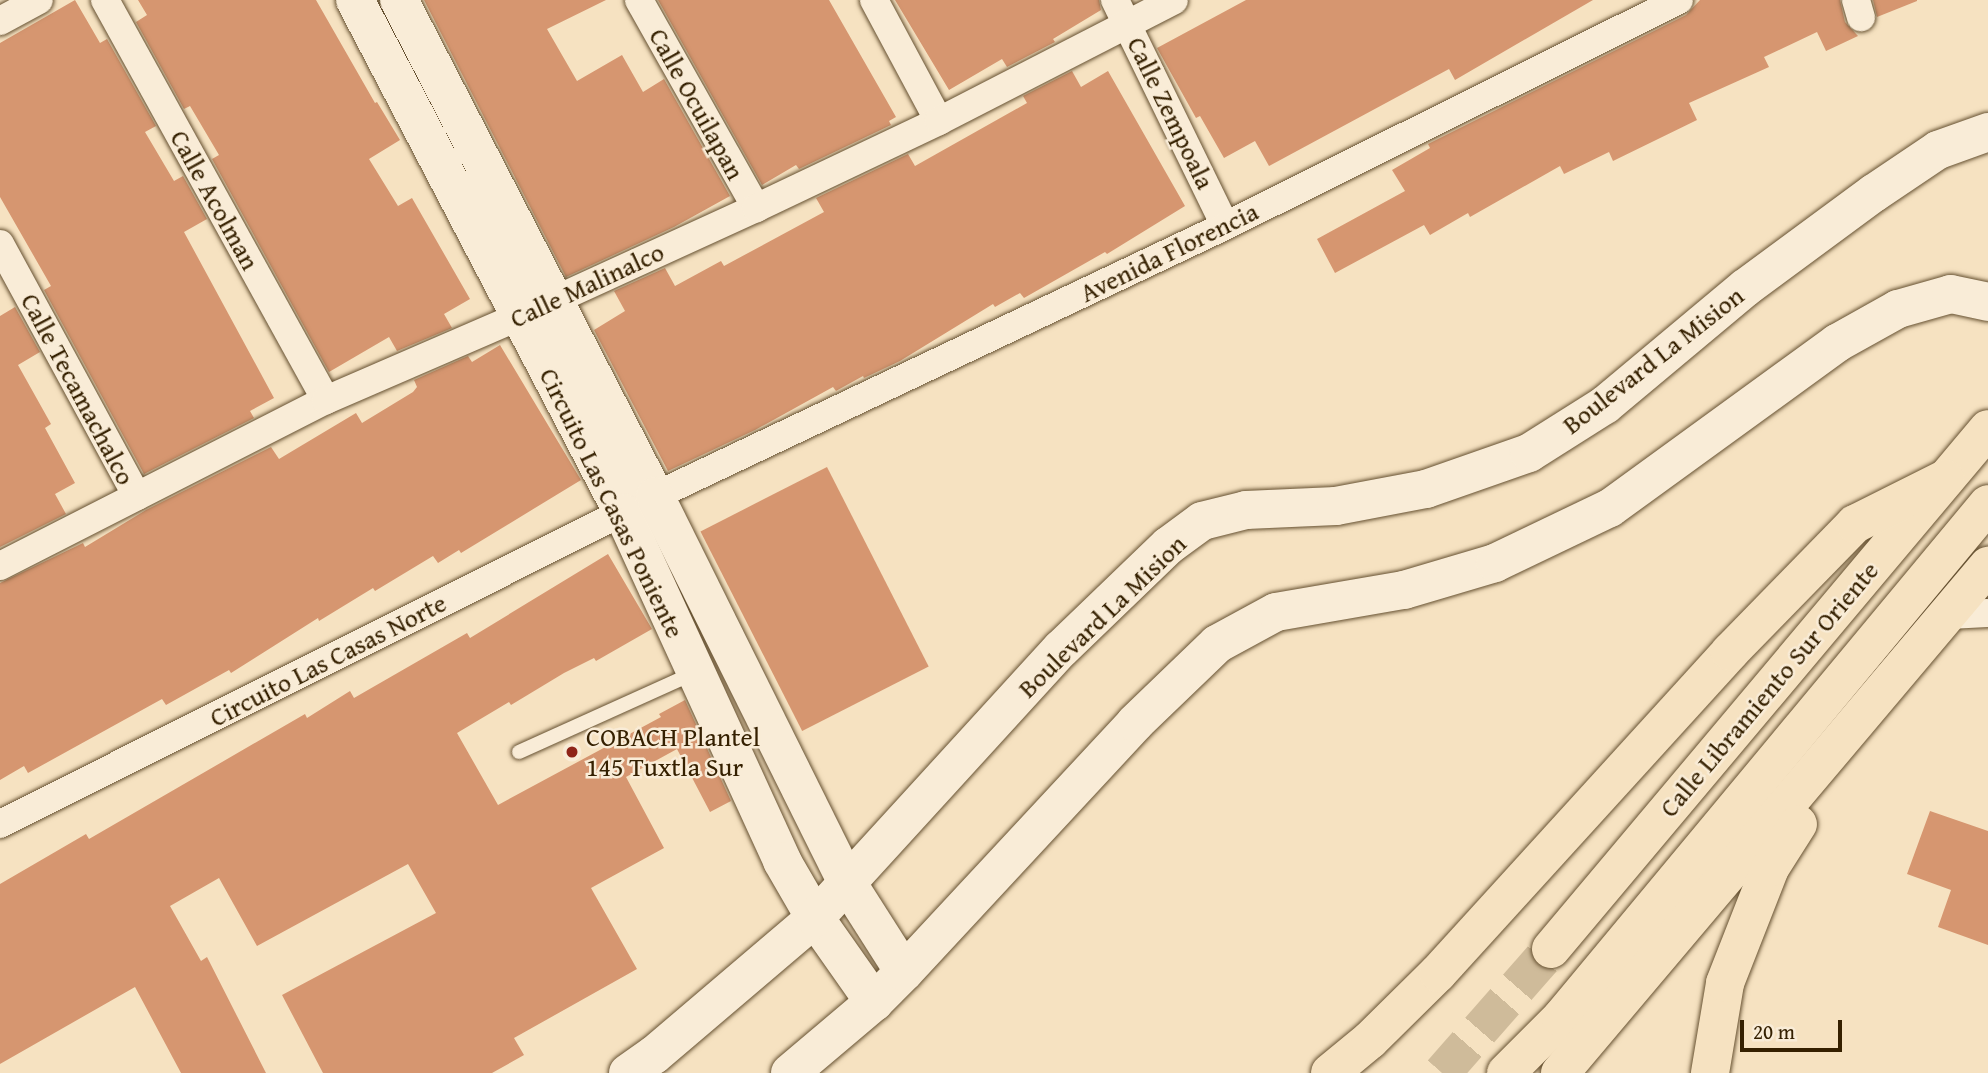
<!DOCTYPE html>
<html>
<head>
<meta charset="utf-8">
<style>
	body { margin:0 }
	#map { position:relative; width:1988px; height:1073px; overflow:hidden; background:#f6e2c1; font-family:"Gentium Book Plus",serif }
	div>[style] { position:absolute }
	.building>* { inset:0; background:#d69670; transform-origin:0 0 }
	.primary-tunnel>* { height:38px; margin-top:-19px; transform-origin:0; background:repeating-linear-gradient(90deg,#cfbb9a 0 38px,transparent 0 57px) }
	.roads { filter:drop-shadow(0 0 2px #655030) drop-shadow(0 0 2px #655030) }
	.lane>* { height:14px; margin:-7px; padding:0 7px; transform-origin:7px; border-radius:7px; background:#f9ecd7 }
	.street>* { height:28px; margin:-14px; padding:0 14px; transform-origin:14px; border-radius:14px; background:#f9ecd7 }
	.secondary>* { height:38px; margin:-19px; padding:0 19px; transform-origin:19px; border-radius:19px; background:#f9ecd7 }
	.primary>* { height:38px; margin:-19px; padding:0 19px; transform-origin:19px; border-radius:19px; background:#f6e2c1 }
	.dots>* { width:19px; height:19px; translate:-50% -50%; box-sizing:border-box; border:4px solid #f9ecd7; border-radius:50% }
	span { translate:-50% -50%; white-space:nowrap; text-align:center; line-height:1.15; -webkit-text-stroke:5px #f9ecd7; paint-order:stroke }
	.street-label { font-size:26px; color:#352000 }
	.poi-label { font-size:26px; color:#352000 }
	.left { translate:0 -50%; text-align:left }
	.scale { position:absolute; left:1740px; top:1020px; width:102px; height:32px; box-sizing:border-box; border:4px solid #352000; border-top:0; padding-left:9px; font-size:21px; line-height:24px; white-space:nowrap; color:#352000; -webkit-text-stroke:5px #f9ecd7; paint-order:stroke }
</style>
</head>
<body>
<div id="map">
	<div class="building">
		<div style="clip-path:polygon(75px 0,100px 43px,107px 39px,156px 126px,145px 132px,174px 181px,183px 176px,207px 219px,184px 232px,274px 398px,250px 411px,254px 418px,144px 474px,44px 290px,51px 286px,0 197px,0 43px)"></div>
		<div style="clip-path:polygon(138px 0,316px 0,375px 103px,377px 102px,400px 140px,369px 159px,398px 206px,412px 198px,470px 299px,444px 314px,452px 328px,397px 351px,389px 337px,329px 372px,212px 159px,219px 155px,190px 106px,184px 109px,136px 22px,147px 15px)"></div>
		<div style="clip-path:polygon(424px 0,606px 0,547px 29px,577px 81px,622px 55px,643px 92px,664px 79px,730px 196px,674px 227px,566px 277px)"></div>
		<div style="clip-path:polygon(658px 0,829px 0,896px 117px,889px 121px,891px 125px,799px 169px,796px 165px,762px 185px)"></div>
		<div style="clip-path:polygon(895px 0,1099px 0,1101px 10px,1053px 39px,1055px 42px,1007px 67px,1002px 59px,949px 90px)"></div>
		<div style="clip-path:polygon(1246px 0,1593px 0,1455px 80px,1449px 69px,1269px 166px,1255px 141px,1224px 158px,1200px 116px,1196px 118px,1157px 48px)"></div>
		<div style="clip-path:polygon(1700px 0,1840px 0,1845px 22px,1858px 36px,1826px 51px,1817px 32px,1764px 57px,1769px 67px,1689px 103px,1697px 120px,1613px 161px,1609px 152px,1564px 174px,1560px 166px,1470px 217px,1468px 213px,1430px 235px,1424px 225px,1335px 273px,1317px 239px,1405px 191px,1392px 170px,1430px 148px,1428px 144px,1686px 15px)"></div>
		<div style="clip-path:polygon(1873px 0,1917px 0,1917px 1px,1877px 17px)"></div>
		<div style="clip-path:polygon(1072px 71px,1081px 87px,1108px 71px,1185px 206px,1107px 254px,1105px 252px,1024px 298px,1020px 293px,995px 307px,993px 304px,900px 361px,864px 378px,863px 376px,836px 391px,833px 387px,755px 430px,668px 471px,594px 330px,625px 311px,614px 291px,665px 268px,675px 286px,721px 261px,724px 266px,824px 212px,816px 198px,908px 154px,915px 166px,1027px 103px,1023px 96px)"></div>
		<div style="clip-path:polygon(15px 307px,40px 352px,18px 365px,51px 424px,45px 428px,75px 483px,55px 494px,66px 514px,0 547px,0 316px)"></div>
		<div style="clip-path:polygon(500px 345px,581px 480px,461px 553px,459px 550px,438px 563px,433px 556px,375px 591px,373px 588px,319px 621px,318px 618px,231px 673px,229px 670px,166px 705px,162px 699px,28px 773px,24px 766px,0 780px,0 583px,83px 543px,85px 547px,146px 510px,271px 447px,279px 459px,356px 413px,362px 423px,413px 392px,417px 387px,414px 380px,468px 356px,472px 362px)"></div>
		<div style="left:827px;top:467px;width:224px;height:142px;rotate:63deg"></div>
		<div style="clip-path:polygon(608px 554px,652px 629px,596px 661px,594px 658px,564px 673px,511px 705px,509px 702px,457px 733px,498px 805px,661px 717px,659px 714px,685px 700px,731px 801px,710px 812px,677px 749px,626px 777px,664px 848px,591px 888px,637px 969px,514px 1038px,524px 1055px,492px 1073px,323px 1073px,282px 995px,436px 913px,408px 864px,257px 946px,219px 878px,170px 906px,201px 961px,207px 957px,266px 1073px,181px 1073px,135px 987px,0 1064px,0 884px,86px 834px,89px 839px,305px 714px,307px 718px,350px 691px,354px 698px,467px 633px,470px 638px)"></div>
		<div style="clip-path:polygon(1930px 811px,1988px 831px,1988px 945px,1938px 927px,1951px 890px,1907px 874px)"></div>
	</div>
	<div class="primary-tunnel">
		<div style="left:1442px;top:1073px;width:165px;rotate:-48.7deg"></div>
	</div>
	<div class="roads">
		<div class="lane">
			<div style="left:519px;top:752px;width:192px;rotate:-24.3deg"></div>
		</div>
		<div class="street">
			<div style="left:105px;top:0;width:457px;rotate:61.1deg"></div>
			<div style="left:639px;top:0;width:239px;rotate:60.6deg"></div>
			<div style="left:874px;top:0;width:137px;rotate:61.8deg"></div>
			<div style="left:1115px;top:0;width:251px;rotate:64deg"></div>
			<div style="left:1856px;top:0;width:18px;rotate:74deg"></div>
			<div style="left:0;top:21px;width:44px;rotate:-28.3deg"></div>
			<div style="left:0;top:244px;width:287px;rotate:61.5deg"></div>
			<div style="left:0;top:566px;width:366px;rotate:-27deg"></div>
			<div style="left:326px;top:400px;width:211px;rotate:-23.4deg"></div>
			<div style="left:520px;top:316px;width:260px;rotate:-24.6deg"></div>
			<div style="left:756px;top:208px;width:203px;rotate:-25.4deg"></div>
			<div style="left:939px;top:121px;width:264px;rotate:-27.2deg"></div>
			<div style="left:1948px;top:615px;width:40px;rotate:-2.9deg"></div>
			<div style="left:0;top:824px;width:733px;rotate:-26.6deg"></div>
			<div style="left:655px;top:496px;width:631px;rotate:-25.35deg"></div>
			<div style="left:1225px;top:226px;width:507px;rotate:-26.46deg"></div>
		</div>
		<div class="secondary">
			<div style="left:355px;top:0;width:579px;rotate:62.42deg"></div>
			<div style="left:623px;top:513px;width:383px;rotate:65.4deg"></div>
			<div style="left:782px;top:861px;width:66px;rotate:59.9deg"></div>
			<div style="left:815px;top:918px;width:103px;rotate:54.9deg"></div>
			<div style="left:399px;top:0;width:558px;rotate:62.7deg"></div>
			<div style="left:655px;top:496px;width:433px;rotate:63.6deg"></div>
			<div style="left:848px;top:884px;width:104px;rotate:57.5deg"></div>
			<div style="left:628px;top:1073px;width:32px;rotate:-35deg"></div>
			<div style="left:654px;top:1055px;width:211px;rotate:-40.4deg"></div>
			<div style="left:815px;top:918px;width:365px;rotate:-47.6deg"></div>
			<div style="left:1061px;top:649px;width:149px;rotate:-43.9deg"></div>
			<div style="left:1168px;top:546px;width:42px;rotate:-36.3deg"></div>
			<div style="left:1202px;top:521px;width:45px;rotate:-14deg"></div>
			<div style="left:1246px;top:510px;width:90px;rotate:-2.5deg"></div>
			<div style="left:1336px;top:506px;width:92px;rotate:-10.7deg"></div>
			<div style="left:1426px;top:489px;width:109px;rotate:-19.3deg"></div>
			<div style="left:1529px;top:453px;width:90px;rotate:-32.3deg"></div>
			<div style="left:1605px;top:405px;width:182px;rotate:-39.9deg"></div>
			<div style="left:1745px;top:288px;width:160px;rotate:-36.4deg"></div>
			<div style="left:1874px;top:193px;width:77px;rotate:-33.9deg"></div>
			<div style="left:1938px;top:150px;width:53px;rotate:-19.8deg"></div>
			<div style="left:790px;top:1073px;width:110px;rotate:-40.2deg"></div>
			<div style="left:874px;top:1002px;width:42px;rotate:-45deg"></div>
			<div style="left:904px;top:972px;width:340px;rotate:-47.1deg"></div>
			<div style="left:1135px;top:723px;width:114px;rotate:-43.9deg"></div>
			<div style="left:1217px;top:644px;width:67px;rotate:-28.5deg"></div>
			<div style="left:1276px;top:612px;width:130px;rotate:-9.8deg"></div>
			<div style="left:1404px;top:590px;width:95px;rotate:-16.5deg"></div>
			<div style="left:1495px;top:563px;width:127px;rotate:-25.6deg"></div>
			<div style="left:1610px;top:508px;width:281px;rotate:-36deg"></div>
			<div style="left:1837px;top:343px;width:70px;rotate:-29.1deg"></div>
			<div style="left:1898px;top:309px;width:55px;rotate:-15.8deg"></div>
			<div style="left:1951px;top:294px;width:38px;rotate:12deg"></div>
		</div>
		<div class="primary">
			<div style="left:1551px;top:949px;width:679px;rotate:-49.96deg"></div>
			<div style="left:1330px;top:1073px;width:52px;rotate:-39.5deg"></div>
			<div style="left:1370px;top:1040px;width:95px;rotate:-44.6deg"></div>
			<div style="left:1438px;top:973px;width:434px;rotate:-47.7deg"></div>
			<div style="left:1730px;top:652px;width:179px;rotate:-45.7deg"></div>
			<div style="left:1855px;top:524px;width:101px;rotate:-26.6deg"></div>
			<div style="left:1506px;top:1073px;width:78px;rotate:-45deg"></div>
			<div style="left:1561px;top:1018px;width:668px;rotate:-50.28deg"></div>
			<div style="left:1560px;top:1073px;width:664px;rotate:-49.83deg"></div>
			<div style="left:1710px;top:1073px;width:91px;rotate:-80.5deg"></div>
			<div style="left:1725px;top:983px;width:123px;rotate:-68.6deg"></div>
			<div style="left:1770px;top:868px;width:52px;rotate:-57.5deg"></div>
		</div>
	</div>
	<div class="dots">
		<div style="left:572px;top:752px;background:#8f2418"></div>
	</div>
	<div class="street-label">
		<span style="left:697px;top:104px;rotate:61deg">Calle Ocuilapan</span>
		<span style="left:1171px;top:113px;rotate:64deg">Calle Zempoala</span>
		<span style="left:215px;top:200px;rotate:61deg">Calle Acolman</span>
		<span style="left:1169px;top:252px;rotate:-26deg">Avenida Florencia</span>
		<span style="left:587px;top:285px;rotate:-25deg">Calle Malinalco</span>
		<span style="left:1653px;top:360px;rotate:-38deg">Boulevard La Mision</span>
		<span style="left:78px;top:389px;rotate:62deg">Calle Tecamachalco</span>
		<span style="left:612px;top:503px;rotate:64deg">Circuito Las Casas Poniente</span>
		<span style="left:1102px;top:616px;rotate:-44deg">Boulevard La Mision</span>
		<span style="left:328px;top:660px;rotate:-27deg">Circuito Las Casas Norte</span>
		<span style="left:1769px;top:689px;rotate:-50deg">Calle Libramiento Sur Oriente</span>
	</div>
	<div class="poi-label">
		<span class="left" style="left:586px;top:752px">COBACH Plantel<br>145 Tuxtla Sur</span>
	</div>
	<div class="scale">20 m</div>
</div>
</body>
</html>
